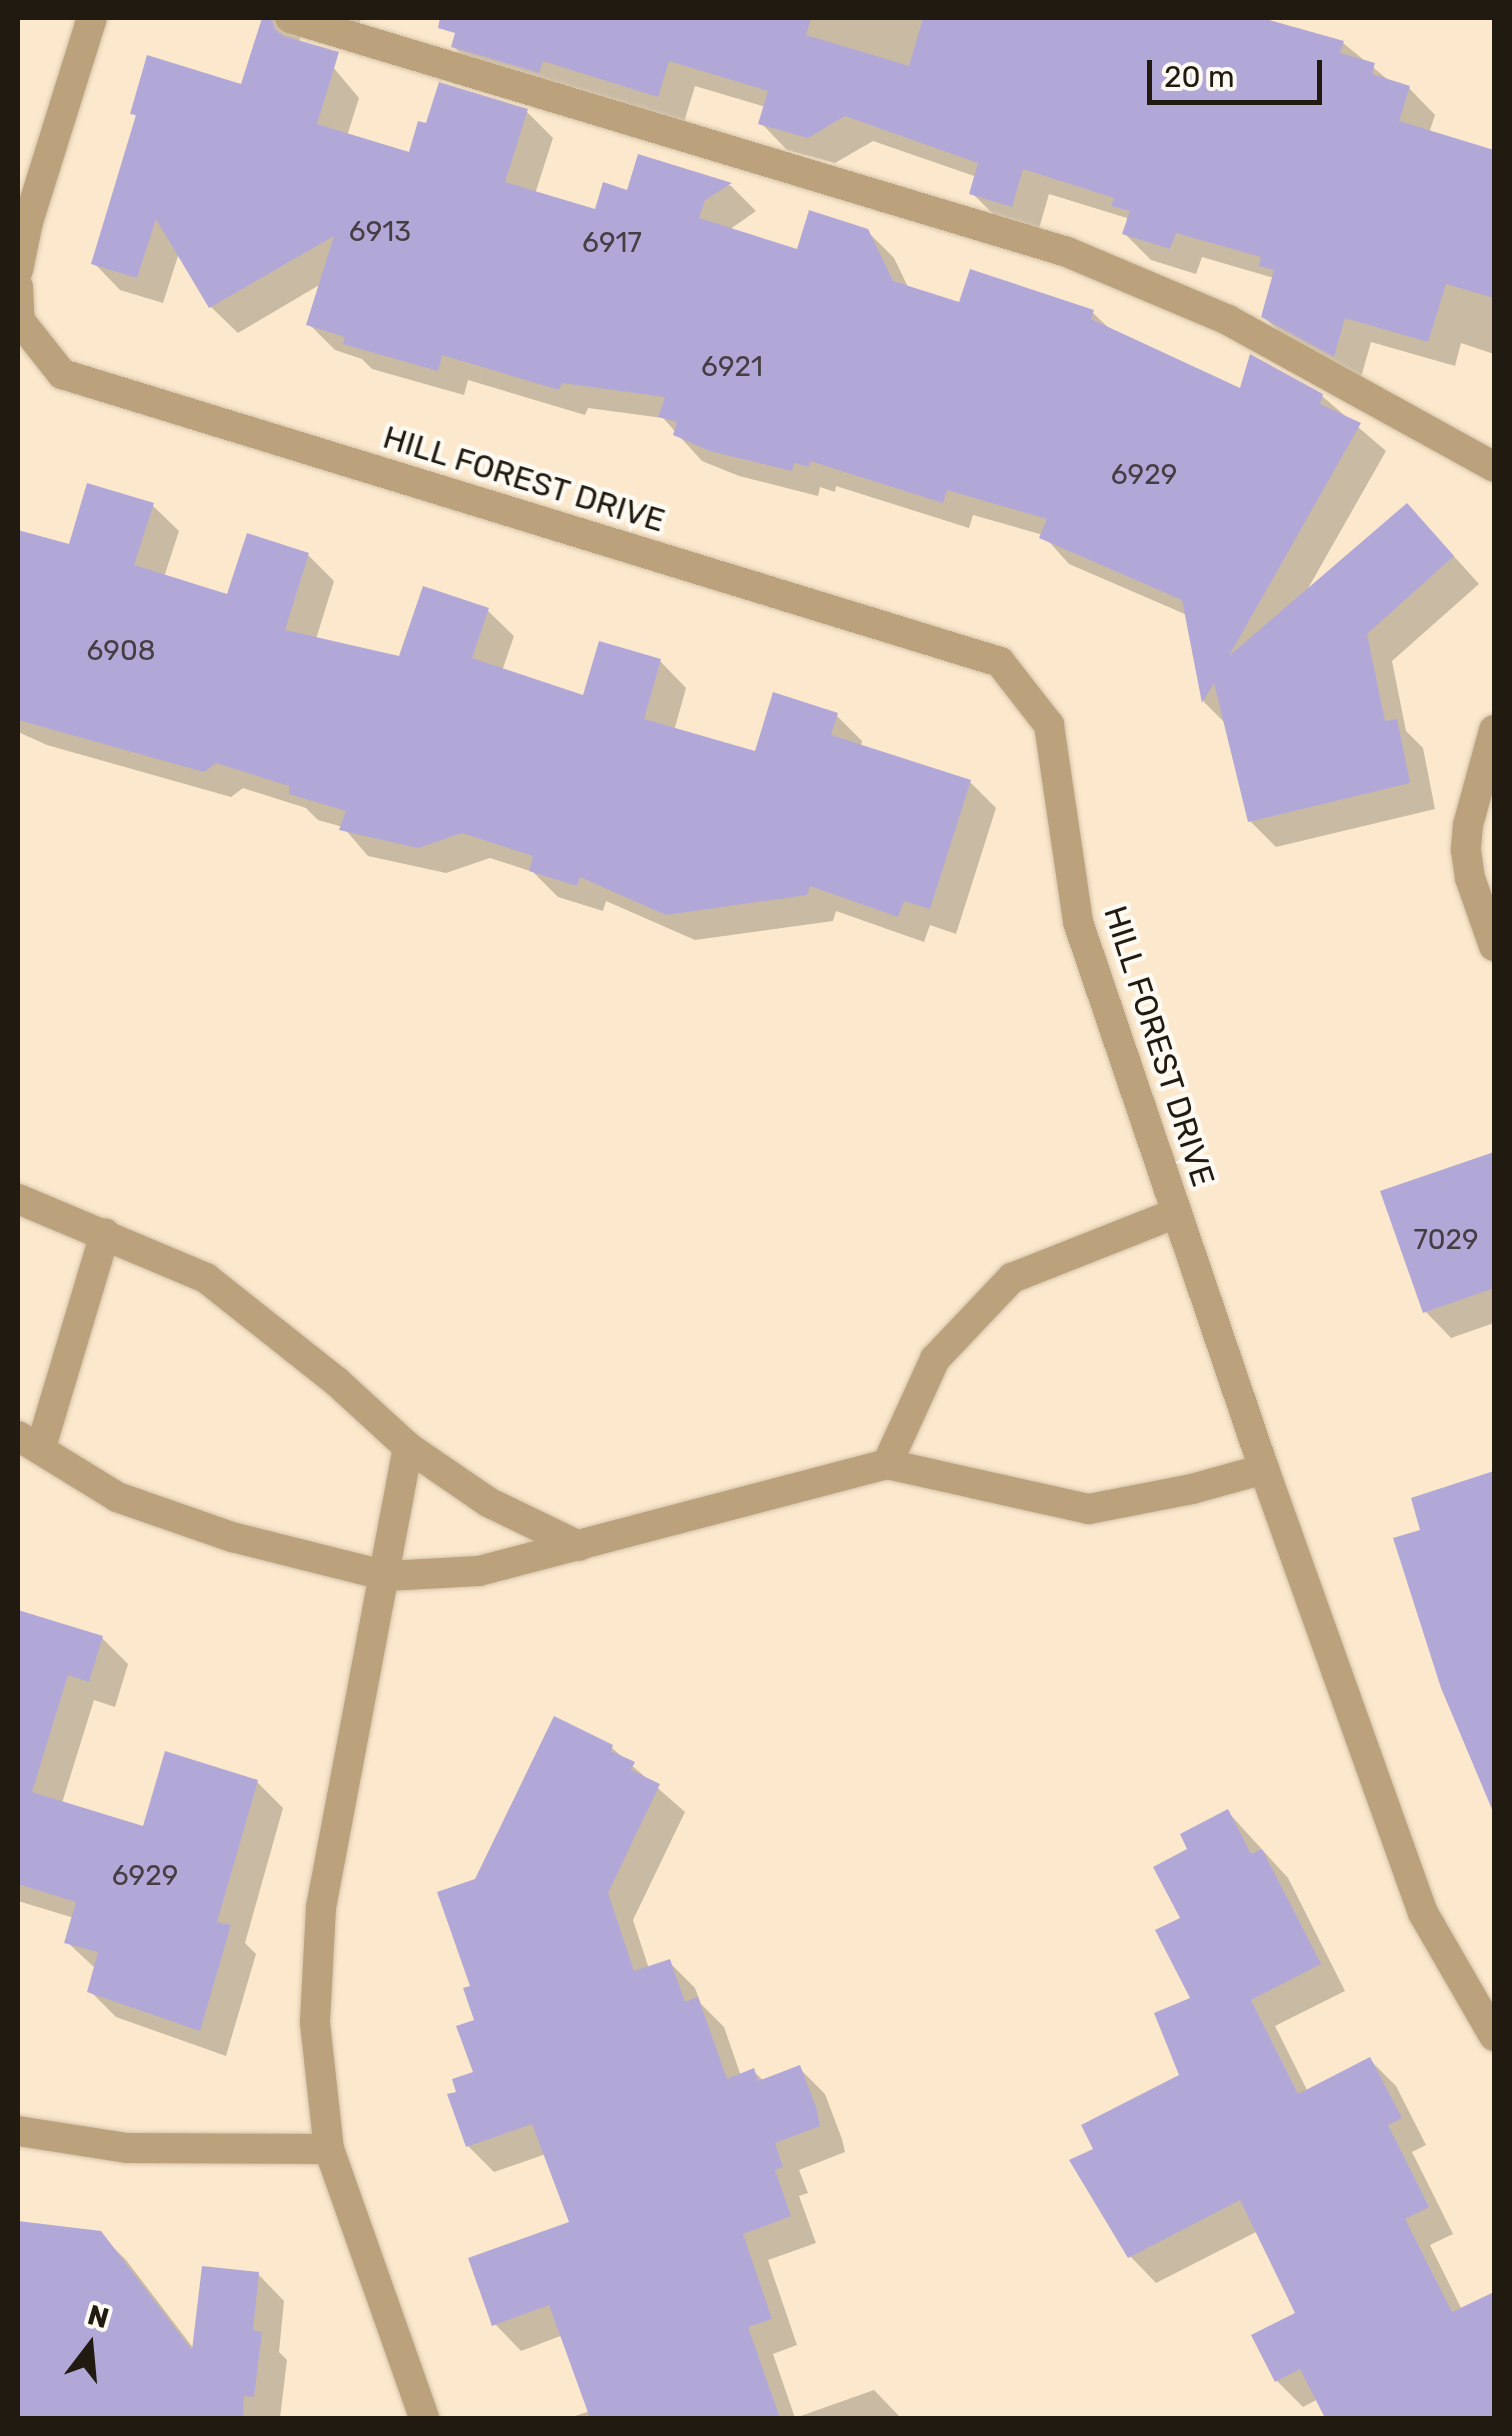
<!DOCTYPE html>
<html>
<head>
<meta charset="utf-8">
<style>
	body { margin:0 }
	#map { position:relative; width:1512px; height:2436px; overflow:hidden; background:#fce9cd; font-family:Rubik,sans-serif }
	div>[style] { position:absolute }
	[style*='--x'] { left:calc(var(--x)*1px); top:calc(var(--y)*1px); width:calc(var(--w)*1px); rotate:calc(var(--a)*1deg) }
	.shadow>* { inset:0; background:#0003 }
	.building>* { inset:0; background:#b2a8d8 }
	.roads { filter:drop-shadow(0 0 2px #d5c4ab) drop-shadow(0 0 2px #d5c4ab) }
	.minor>* { height:30px; margin:-15px; padding:0 15px; transform-origin:15px; border-radius:15px; background:#bba27d }
	span { translate:-50% -50%; white-space:nowrap; text-align:center; line-height:1.15; -webkit-text-stroke:9px #fdf9f3; paint-order:stroke }
	.number-label { font-size:28px; color:#453e42 }
	.number-label span { -webkit-text-stroke-width:0 }
	.street-label { font-size:32px; color:#211a10 }
	.frame { position:absolute; inset:0; border:20px solid #211a10; pointer-events:none }
	.north { position:absolute; left:40px; top:2296px; width:100px; height:100px; -webkit-text-stroke:8px #fdf9f3; paint-order:stroke; rotate:16deg; font-size:28px; font-weight:700; line-height:40px; text-align:center; color:#211a10 }
	.north::after { content:''; display:block; margin:auto; width:35px; height:45px; background:#211a10; clip-path:polygon(50% 0,100% 100%,50% 72%,0 100%) }
	.scale { position:absolute; left:1147px; top:60px; width:175px; height:45px; box-sizing:border-box; border:5px solid #211a10; border-top:0; padding-left:12px; font-size:30px; line-height:35px; white-space:nowrap; color:#211a10; -webkit-text-stroke:8px #fdf9f3; paint-order:stroke }
</style>
</head>
<body>
<div id="map">
	<div class="shadow">
		<i style="clip-path:polygon(264px 18px,361px 18px,356px 35px,302px 31px,299px 42px,317px 48px,359px 98px,347px 136px,410px 155px,526px 111px,553px 138px,535px 194px,597px 213px,629px 193px,640px 157px,731px 186px,756px 211px,729px 230px,798px 252px,867px 231px,894px 258px,908px 287px,960px 305px,1092px 312px,1112px 331px,1242px 391px,1322px 396px,1386px 451px,1306px 592px,1433px 533px,1479px 584px,1392px 661px,1406px 731px,1423px 748px,1435px 809px,1276px 847px,1250px 821px,1226px 724px,1204px 702px,1187px 615px,1069px 564px,1043px 535px,973px 515px,969px 528px,836px 486px,835px 492px,820px 487px,818px 496px,739px 476px,702px 461px,663px 418px,588px 408px,585px 415px,468px 380px,464px 395px,372px 369px,362px 359px,335px 350px,309px 324px,321px 284px,238px 333px,211px 307px,179px 253px,163px 303px,120px 290px,94px 263px,138px 118px,133px 113px,243px 87px)"></i>
		<i style="clip-path:polygon(442px 18px,1258px 18px,1343px 43px,1392px 83px,1409px 88px,1435px 115px,1429px 133px,1494px 153px,1494px 354px,1461px 343px,1455px 366px,1371px 342px,1360px 381px,1290px 342px,1263px 316px,1274px 278px,1202px 257px,1196px 274px,1151px 260px,1125px 234px,1127px 218px,1049px 194px,1038px 232px,998px 219px,972px 193px,977px 177px,873px 141px,835px 163px,787px 150px,761px 123px,766px 107px,695px 86px,684px 122px,569px 86px,565px 98px,480px 72px,453px 46px,458px 33px)"></i>
		<i style="clip-path:polygon(152px 505px,179px 531px,164px 577px,229px 597px,308px 555px,334px 581px,316px 639px,401px 659px,487px 610px,514px 636px,502px 671px,585px 698px,660px 661px,686px 688px,674px 731px,756px 754px,836px 715px,862px 741px,861px 747px,970px 782px,996px 808px,956px 934px,930px 925px,924px 942px,836px 911px,833px 921px,695px 940px,606px 901px,603px 911px,558px 897px,533px 872px,490px 858px,446px 873px,368px 856px,343px 827px,318px 820px,306px 808px,243px 788px,231px 797px,47px 745px,18px 732px,18px 532px,71px 548px)"></i>
		<i style="clip-path:polygon(1494px 1155px,1494px 1323px,1451px 1338px,1425px 1311px,1384px 1192px)"></i>
		<i style="clip-path:polygon(1494px 1473px,1494px 1808px,1443px 1687px,1424px 1531px,1414px 1500px)"></i>
		<i style="clip-path:polygon(18px 1613px,102px 1638px,128px 1664px,115px 1707px,94px 1700px,62px 1803px,145px 1829px,257px 1782px,283px 1808px,245px 1943px,256px 1954px,226px 2056px,116px 2017px,90px 1991px,96px 1969px,67px 1942px,74px 1918px,18px 1901px)"></i>
		<i style="clip-path:polygon(612px 1748px,685px 1812px,633px 1920px,649px 1969px,669px 1962px,695px 1988px,701px 2004px,724px 2027px,741px 2076px,753px 2071px,764px 2081px,799px 2068px,825px 2094px,842px 2139px,845px 2152px,799px 2170px,808px 2193px,799px 2196px,816px 2243px,768px 2260px,797px 2345px,773px 2354px,795px 2418px,569px 2418px,590px 2411px,563px 2335px,521px 2351px,495px 2324px,572px 2223px,546px 2154px,494px 2172px,468px 2146px,476px 2074px,477px 1881px)"></i>
		<i style="clip-path:polygon(1228px 1812px,1288px 1878px,1345px 1991px,1275px 2026px,1308px 2092px,1370px 2060px,1396px 2086px,1426px 2145px,1412px 2152px,1453px 2234px,1430px 2245px,1462px 2310px,1494px 2295px,1494px 2418px,1328px 2418px,1318px 2399px,1303px 2407px,1277px 2381px,1299px 2314px,1258px 2231px,1156px 2283px,1130px 2256px,1096px 2150px,1182px 2076px,1193px 1999px,1183px 1919px,1191px 1850px)"></i>
		<i style="clip-path:polygon(19px 2224px,99px 2233px,126px 2260px,194px 2349px,258px 2274px,284px 2301px,279px 2352px,287px 2360px,280px 2418px,18px 2418px)"></i>
		<i style="clip-path:polygon(874px 2390px,901px 2418px,795px 2418px)"></i>
	</div>
	<div class="building">
		<i style="clip-path:polygon(262px 18px,272px 18px,276px 30px,284px 36px,339px 52px,317px 124px,409px 152px,418px 121px,426px 123px,439px 82px,528px 109px,505px 182px,595px 209px,603px 182px,627px 190px,638px 154px,732px 183px,705px 200px,699px 218px,797px 249px,809px 210px,868px 229px,893px 281px,959px 302px,970px 269px,1094px 310px,1091px 319px,1240px 388px,1250px 354px,1323px 394px,1320px 404px,1361px 423px,1229px 656px,1407px 503px,1454px 556px,1367px 634px,1385px 721px,1397px 719px,1410px 783px,1248px 822px,1214px 683px,1202px 703px,1182px 600px,1039px 538px,1047px 519px,947px 490px,943px 503px,810px 461px,809px 467px,794px 463px,792px 471px,710px 451px,673px 435px,677px 422px,658px 417px,665px 397px,562px 383px,559px 390px,442px 355px,438px 371px,343px 344px,345px 337px,306px 325px,334px 236px,209px 308px,156px 219px,137px 278px,91px 264px,136px 115px,130px 114px,147px 55px,241px 84px)"></i>
		<i style="clip-path:polygon(440px 18px,811px 18px,806px 35px,909px 66px,923px 18px,1262px 18px,1344px 41px,1340px 53px,1375px 63px,1372px 74px,1410px 86px,1399px 121px,1494px 150px,1494px 298px,1446px 284px,1428px 342px,1345px 318px,1334px 357px,1261px 317px,1274px 270px,1259px 266px,1261px 257px,1176px 233px,1170px 249px,1122px 234px,1130px 211px,1111px 206px,1114px 198px,1023px 169px,1012px 207px,969px 194px,978px 163px,845px 116px,808px 138px,758px 124px,768px 91px,669px 61px,658px 97px,543px 61px,539px 73px,451px 47px,455px 33px,438px 28px)"></i>
		<i style="clip-path:polygon(87px 483px,154px 503px,134px 565px,227px 594px,247px 533px,309px 553px,285px 630px,399px 656px,423px 586px,489px 608px,472px 658px,583px 695px,599px 641px,661px 659px,644px 719px,755px 751px,773px 692px,838px 713px,831px 735px,971px 780px,930px 909px,904px 901px,898px 917px,810px 886px,807px 895px,666px 915px,580px 877px,577px 886px,529px 871px,533px 856px,462px 833px,418px 848px,339px 830px,346px 811px,289px 794px,289px 786px,216px 763px,204px 772px,18px 720px,18px 530px,69px 544px)"></i>
		<i style="clip-path:polygon(1494px 1152px,1494px 1288px,1423px 1313px,1380px 1191px)"></i>
		<i style="clip-path:polygon(1494px 1471px,1494px 1814px,1441px 1688px,1393px 1538px,1420px 1530px,1411px 1498px)"></i>
		<i style="clip-path:polygon(18px 1610px,103px 1636px,89px 1682px,68px 1675px,32px 1792px,143px 1826px,165px 1751px,258px 1780px,217px 1922px,231px 1925px,200px 2031px,87px 1992px,98px 1952px,64px 1943px,76px 1902px,18px 1884px)"></i>
		<i style="clip-path:polygon(554px 1716px,613px 1745px,611px 1751px,635px 1762px,631px 1770px,660px 1784px,608px 1893px,634px 1971px,670px 1959px,685px 2002px,698px 1997px,727px 2079px,754px 2068px,758px 2081px,800px 2065px,817px 2110px,820px 2126px,775px 2143px,783px 2167px,775px 2170px,791px 2216px,743px 2234px,772px 2319px,748px 2327px,780px 2418px,590px 2418px,549px 2305px,492px 2326px,468px 2258px,569px 2222px,532px 2124px,466px 2147px,447px 2094px,456px 2092px,452px 2079px,473px 2072px,456px 2026px,474px 2020px,463px 1988px,470px 1986px,437px 1892px,475px 1879px)"></i>
		<i style="clip-path:polygon(1228px 1809px,1251px 1854px,1262px 1849px,1321px 1964px,1251px 2000px,1298px 2094px,1370px 2057px,1402px 2118px,1388px 2125px,1429px 2207px,1405px 2219px,1452px 2312px,1494px 2292px,1494px 2418px,1325px 2418px,1300px 2369px,1275px 2382px,1251px 2335px,1295px 2313px,1240px 2200px,1128px 2258px,1069px 2160px,1093px 2149px,1081px 2125px,1179px 2075px,1154px 2013px,1190px 1998px,1155px 1930px,1180px 1918px,1153px 1867px,1187px 1849px,1180px 1834px)"></i>
		<i style="clip-path:polygon(18px 2221px,101px 2231px,192px 2350px,202px 2266px,259px 2272px,253px 2330px,262px 2332px,254px 2397px,244px 2396px,243px 2418px,18px 2418px)"></i>
	</div>
	<div class="roads">
		<div class="minor">
			<i style="--x:290;--y:18;--w:811;--a:16.76"></i>
			<i style="--x:1067;--y:252;--w:175;--a:22.9"></i>
			<i style="--x:1228;--y:320;--w:304;--a:28.9"></i>
			<i style="--x:18;--y:270;--w:49;--a:-78.2"></i>
			<i style="--x:28;--y:222;--w:214;--a:-72.6"></i>
			<i style="--x:18;--y:287;--w:34;--a:87"></i>
			<i style="--x:20;--y:321;--w:68;--a:51.6"></i>
			<i style="--x:62;--y:374;--w:981;--a:17.07"></i>
			<i style="--x:1000;--y:662;--w:80;--a:52.1"></i>
			<i style="--x:1049;--y:725;--w:199;--a:81.6"></i>
			<i style="--x:1078;--y:922;--w:578;--a:71.22"></i>
			<i style="--x:1264;--y:1469;--w:472;--a:70.3"></i>
			<i style="--x:1423;--y:1913;--w:142;--a:60"></i>
			<i style="--x:1494;--y:730;--w:98;--a:105.3"></i>
			<i style="--x:1468;--y:825;--w:25;--a:95"></i>
			<i style="--x:1466;--y:850;--w:28;--a:82"></i>
			<i style="--x:1470;--y:878;--w:72;--a:70.6"></i>
			<i style="--x:18;--y:1199;--w:204;--a:22.8"></i>
			<i style="--x:206;--y:1278;--w:166;--a:38.4"></i>
			<i style="--x:336;--y:1381;--w:98;--a:42.5"></i>
			<i style="--x:408;--y:1447;--w:97;--a:34.5"></i>
			<i style="--x:488;--y:1502;--w:101;--a:25.8"></i>
			<i style="--x:18;--y:1436;--w:116;--a:31.6"></i>
			<i style="--x:117;--y:1497;--w:122;--a:19.2"></i>
			<i style="--x:232;--y:1537;--w:160;--a:14.1"></i>
			<i style="--x:387;--y:1576;--w:92;--a:-3.1"></i>
			<i style="--x:479;--y:1571;--w:422;--a:-14.7"></i>
			<i style="--x:887;--y:1464;--w:207;--a:12.6"></i>
			<i style="--x:1089;--y:1509;--w:105;--a:-11"></i>
			<i style="--x:1192;--y:1489;--w:75;--a:-15.5"></i>
			<i style="--x:41;--y:1447;--w:223;--a:-73.3"></i>
			<i style="--x:408;--y:1447;--w:468;--a:100.7"></i>
			<i style="--x:321;--y:1907;--w:116;--a:93"></i>
			<i style="--x:315;--y:2023;--w:127;--a:83.7"></i>
			<i style="--x:329;--y:2149;--w:285;--a:70.5"></i>
			<i style="--x:887;--y:1464;--w:115;--a:-65.4"></i>
			<i style="--x:935;--y:1359;--w:112;--a:-46.5"></i>
			<i style="--x:1012;--y:1278;--w:176;--a:-21.6"></i>
			<i style="--x:18;--y:2131;--w:110;--a:8.9"></i>
			<i style="--x:127;--y:2148;--w:202;--a:0.3"></i>
		</div>
	</div>
	<div class="number-label">
		<span style="left:380px;top:232px">6913</span>
		<span style="left:612px;top:243px">6917</span>
		<span style="left:732px;top:367px">6921</span>
		<span style="left:1144px;top:475px">6929</span>
		<span style="left:121px;top:651px">6908</span>
		<span style="left:1446px;top:1240px">7029</span>
		<span style="left:145px;top:1876px">6929</span>
	</div>
	<div class="street-label">
		<span style="left:524px;top:479px;rotate:17deg">HILL FOREST DRIVE</span>
		<span style="left:1159px;top:1046px;rotate:72deg">HILL FOREST DRIVE</span>
	</div>
	<div class="frame"></div>
	<div class="north">N</div>
	<div class="scale">20 m</div>
</div>
</body>
</html>
